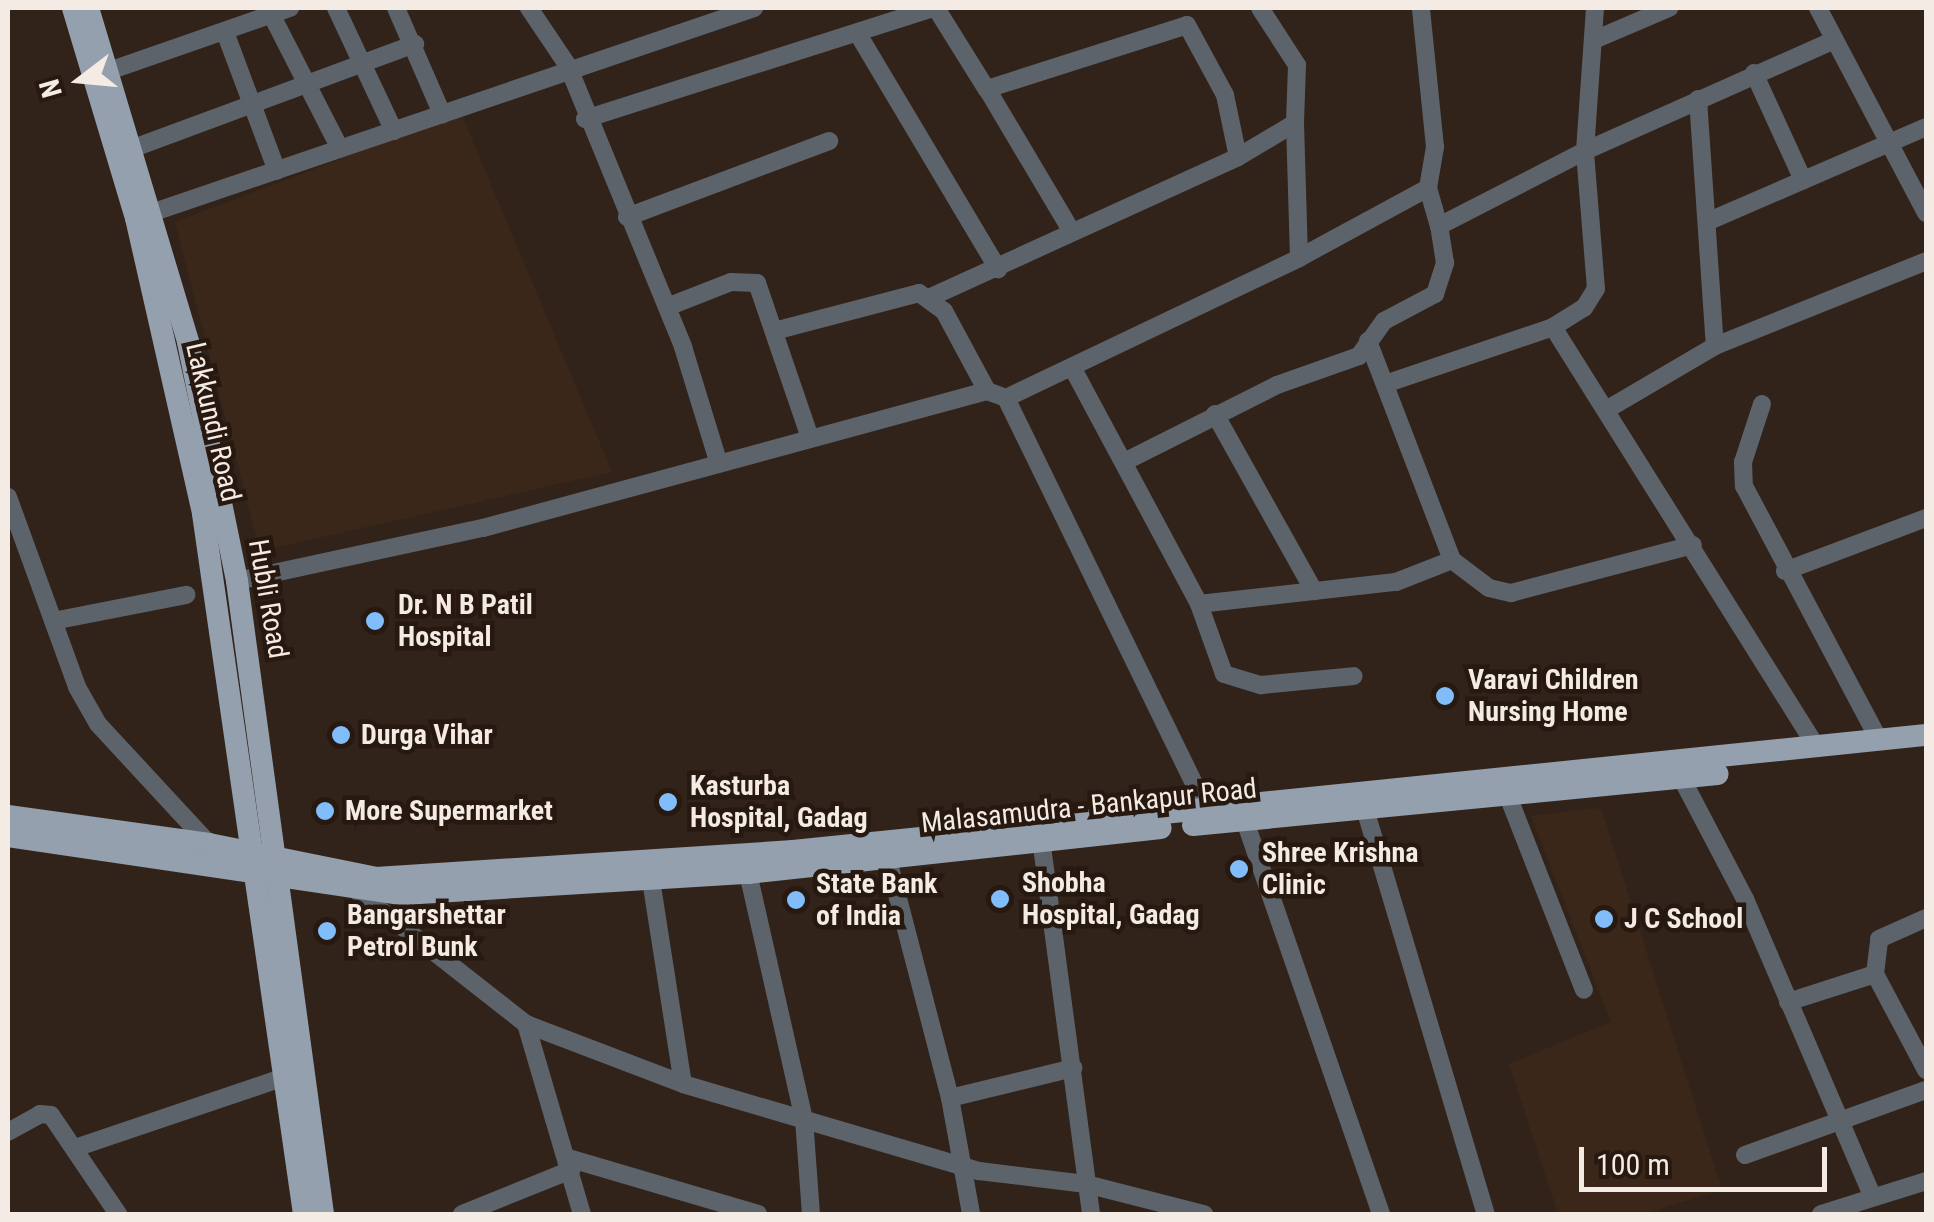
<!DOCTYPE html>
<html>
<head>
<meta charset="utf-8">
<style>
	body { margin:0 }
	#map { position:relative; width:1934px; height:1222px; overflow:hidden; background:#312319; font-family:"Roboto Condensed",sans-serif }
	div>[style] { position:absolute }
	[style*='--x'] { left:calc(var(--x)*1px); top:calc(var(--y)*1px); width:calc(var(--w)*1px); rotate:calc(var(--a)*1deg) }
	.built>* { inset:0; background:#3b2719 }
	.minor>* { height:18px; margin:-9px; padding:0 9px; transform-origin:9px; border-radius:9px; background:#5d636a }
	.major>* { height:22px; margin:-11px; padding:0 11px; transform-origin:11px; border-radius:11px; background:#94a0ad }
	.dots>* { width:28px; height:28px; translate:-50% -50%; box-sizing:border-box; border:5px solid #271910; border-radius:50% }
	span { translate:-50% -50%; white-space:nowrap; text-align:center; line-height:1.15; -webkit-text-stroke:9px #271910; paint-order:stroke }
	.street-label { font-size:28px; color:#f5ebe5 }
	.poi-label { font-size:28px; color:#f5ebe5; font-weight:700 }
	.left { translate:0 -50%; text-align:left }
	.frame { position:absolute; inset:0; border:10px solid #f5ebe5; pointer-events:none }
	.north { position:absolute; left:30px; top:30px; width:100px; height:100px; -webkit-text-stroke:8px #271910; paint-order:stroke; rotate:254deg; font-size:28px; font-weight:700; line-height:40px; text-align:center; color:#f5ebe5 }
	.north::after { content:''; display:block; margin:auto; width:35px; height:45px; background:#f5ebe5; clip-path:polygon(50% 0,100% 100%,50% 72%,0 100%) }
	.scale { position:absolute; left:1579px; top:1147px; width:248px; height:45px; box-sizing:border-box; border:5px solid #f5ebe5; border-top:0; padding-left:12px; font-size:30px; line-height:35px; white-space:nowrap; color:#f5ebe5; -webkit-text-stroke:8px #271910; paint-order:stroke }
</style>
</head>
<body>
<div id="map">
	<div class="built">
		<i style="clip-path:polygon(461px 113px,612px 472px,260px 551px,175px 222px)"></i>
		<i style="clip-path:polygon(1601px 808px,1722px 1190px,1643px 1214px,1558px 1214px,1509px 1064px,1611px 1022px,1531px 816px)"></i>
	</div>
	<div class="minor">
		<i style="--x:268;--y:8;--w:158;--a:62.9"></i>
		<i style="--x:336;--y:8;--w:136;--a:64.8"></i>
		<i style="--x:396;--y:8;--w:116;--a:66.5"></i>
		<i style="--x:529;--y:8;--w:70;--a:56.1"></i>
		<i style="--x:568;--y:66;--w:304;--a:67.7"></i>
		<i style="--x:683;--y:347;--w:122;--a:72.9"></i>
		<i style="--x:936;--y:8;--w:97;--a:58.1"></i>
		<i style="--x:1260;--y:8;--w:68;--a:57"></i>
		<i style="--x:1297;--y:65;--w:58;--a:92"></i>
		<i style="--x:1818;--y:8;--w:232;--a:62.2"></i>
		<i style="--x:225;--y:32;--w:148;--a:69.5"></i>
		<i style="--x:858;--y:34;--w:274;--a:59.2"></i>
		<i style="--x:1594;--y:40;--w:82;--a:-23.1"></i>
		<i style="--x:106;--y:72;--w:195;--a:-19.2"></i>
		<i style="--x:1754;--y:73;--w:118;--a:65.4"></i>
		<i style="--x:1698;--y:99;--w:248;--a:86.1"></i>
		<i style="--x:585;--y:119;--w:364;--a:-17.7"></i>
		<i style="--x:131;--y:149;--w:303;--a:-20.3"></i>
		<i style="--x:1428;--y:188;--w:40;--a:74"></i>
		<i style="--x:1439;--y:226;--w:164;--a:-27.2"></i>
		<i style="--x:1585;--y:151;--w:143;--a:-86"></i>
		<i style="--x:154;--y:212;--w:634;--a:-18.78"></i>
		<i style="--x:627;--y:217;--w:216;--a:-20.6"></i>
		<i style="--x:1709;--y:221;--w:236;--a:-23.4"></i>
		<i style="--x:1072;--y:232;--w:166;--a:-120.7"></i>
		<i style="--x:987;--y:89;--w:210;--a:-17.7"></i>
		<i style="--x:1187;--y:25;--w:80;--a:61.5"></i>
		<i style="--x:1225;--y:95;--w:63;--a:78.2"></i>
		<i style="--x:931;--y:297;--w:337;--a:-24.5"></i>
		<i style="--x:1238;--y:157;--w:66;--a:-30.8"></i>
		<i style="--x:1295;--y:123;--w:135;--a:88.3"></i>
		<i style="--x:667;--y:307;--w:69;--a:-21.3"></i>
		<i style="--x:731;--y:282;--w:26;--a:2"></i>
		<i style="--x:757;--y:283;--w:164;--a:71.1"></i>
		<i style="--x:1553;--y:327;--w:497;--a:57.9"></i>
		<i style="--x:778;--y:330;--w:146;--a:-14.7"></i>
		<i style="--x:919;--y:293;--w:31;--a:36"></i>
		<i style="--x:944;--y:311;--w:91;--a:61.7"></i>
		<i style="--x:1368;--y:341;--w:235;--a:69"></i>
		<i style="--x:1452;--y:560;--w:46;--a:37.1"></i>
		<i style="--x:1489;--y:588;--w:23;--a:13"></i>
		<i style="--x:1511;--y:593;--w:188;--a:-14.8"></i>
		<i style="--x:1072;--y:367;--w:269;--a:61.8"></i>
		<i style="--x:1199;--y:604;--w:74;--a:70.3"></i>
		<i style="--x:1224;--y:674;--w:39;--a:17"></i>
		<i style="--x:1261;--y:685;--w:93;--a:-5.5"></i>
		<i style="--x:1385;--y:384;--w:177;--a:-18.7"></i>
		<i style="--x:1553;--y:327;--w:36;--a:-32"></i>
		<i style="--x:1584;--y:308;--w:22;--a:-58"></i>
		<i style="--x:1596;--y:289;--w:138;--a:-94.6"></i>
		<i style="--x:1585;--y:151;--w:273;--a:-24"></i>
		<i style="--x:1006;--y:398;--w:325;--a:-25.5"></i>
		<i style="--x:1299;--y:258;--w:147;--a:-28.5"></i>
		<i style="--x:1428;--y:188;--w:42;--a:-80.3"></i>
		<i style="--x:1435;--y:147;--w:140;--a:-95.8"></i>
		<i style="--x:1762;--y:404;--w:61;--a:108.1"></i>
		<i style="--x:1743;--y:462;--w:24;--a:88"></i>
		<i style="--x:1744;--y:486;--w:288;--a:62"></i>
		<i style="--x:1606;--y:410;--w:126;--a:-30.4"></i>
		<i style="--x:1715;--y:346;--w:227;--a:-21.9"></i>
		<i style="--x:1215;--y:414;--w:203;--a:60.8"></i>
		<i style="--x:1126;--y:461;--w:169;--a:-26.7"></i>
		<i style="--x:1277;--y:385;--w:87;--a:-19.5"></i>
		<i style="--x:1359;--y:356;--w:43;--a:-54.5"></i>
		<i style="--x:1384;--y:321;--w:58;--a:-27.9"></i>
		<i style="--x:1435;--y:294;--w:33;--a:-72"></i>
		<i style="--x:1445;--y:263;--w:37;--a:-99"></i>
		<i style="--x:8;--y:497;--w:202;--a:70"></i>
		<i style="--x:77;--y:687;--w:43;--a:60.4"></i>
		<i style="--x:98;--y:724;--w:163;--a:47.2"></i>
		<i style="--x:1785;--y:571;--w:151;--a:-20.6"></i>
		<i style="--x:237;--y:581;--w:252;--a:-12.2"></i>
		<i style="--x:483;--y:528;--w:522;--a:-15.21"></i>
		<i style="--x:987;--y:391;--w:20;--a:20"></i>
		<i style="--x:1006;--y:398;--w:456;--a:64"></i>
		<i style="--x:1199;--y:604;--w:198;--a:-6.4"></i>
		<i style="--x:1396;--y:582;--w:60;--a:-21.4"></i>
		<i style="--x:53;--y:621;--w:136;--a:-11.1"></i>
		<i style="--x:1682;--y:779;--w:136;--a:62.3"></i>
		<i style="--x:1745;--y:899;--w:322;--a:66.8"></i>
		<i style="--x:1508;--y:796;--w:208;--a:68.6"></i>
		<i style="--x:1365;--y:809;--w:423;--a:73.4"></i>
		<i style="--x:1245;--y:821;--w:416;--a:70.9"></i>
		<i style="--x:1041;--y:839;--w:378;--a:82.4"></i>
		<i style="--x:887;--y:856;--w:250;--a:75.4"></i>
		<i style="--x:950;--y:1098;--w:118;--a:79.7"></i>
		<i style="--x:748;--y:873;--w:252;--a:77.2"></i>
		<i style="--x:804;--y:1119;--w:95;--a:85.8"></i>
		<i style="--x:651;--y:880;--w:206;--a:81.1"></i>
		<i style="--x:359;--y:893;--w:212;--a:38.1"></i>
		<i style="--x:526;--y:1024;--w:168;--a:20.9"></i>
		<i style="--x:683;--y:1084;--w:309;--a:16.4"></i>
		<i style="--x:979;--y:1171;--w:108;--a:6.9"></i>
		<i style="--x:1086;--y:1184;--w:122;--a:14.3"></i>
		<i style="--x:1875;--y:974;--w:35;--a:-83"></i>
		<i style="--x:1879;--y:939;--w:51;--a:-24.1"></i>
		<i style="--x:1788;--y:1002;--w:91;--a:-17.8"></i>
		<i style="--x:1875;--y:974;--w:109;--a:62"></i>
		<i style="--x:526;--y:1024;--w:198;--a:73.6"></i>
		<i style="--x:950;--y:1098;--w:127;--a:-13.7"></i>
		<i style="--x:8;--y:1132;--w:37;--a:-29"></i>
		<i style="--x:40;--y:1114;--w:11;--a:5"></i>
		<i style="--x:51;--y:1115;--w:120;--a:55.9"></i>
		<i style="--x:75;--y:1148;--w:222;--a:-18.7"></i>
		<i style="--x:1745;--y:1155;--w:192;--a:-19.8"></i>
		<i style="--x:568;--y:1158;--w:198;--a:16.4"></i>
		<i style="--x:462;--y:1214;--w:118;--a:-22"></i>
		<i style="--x:1821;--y:1214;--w:110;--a:-17.4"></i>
	</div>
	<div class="major">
		<i style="--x:73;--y:8;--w:219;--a:73.3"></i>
		<i style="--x:136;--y:218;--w:303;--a:77.2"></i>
		<i style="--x:203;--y:514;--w:707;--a:81.79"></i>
		<i style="--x:88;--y:8;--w:349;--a:73.3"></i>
		<i style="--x:188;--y:342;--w:244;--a:78.4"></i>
		<i style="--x:237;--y:581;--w:639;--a:82.26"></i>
		<i style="--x:8;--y:816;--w:203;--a:7.9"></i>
		<i style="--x:209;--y:844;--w:170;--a:11.5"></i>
		<i style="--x:376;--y:878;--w:418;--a:-3.7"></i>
		<i style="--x:793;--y:851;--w:1139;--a:-5.85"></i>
		<i style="--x:1193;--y:825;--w:527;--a:-5.55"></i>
		<i style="--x:8;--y:836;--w:399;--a:8.4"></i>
		<i style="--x:403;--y:894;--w:346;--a:-3.5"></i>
		<i style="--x:748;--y:873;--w:415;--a:-6.2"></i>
	</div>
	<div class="dots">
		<i style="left:375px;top:621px;background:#81bdfa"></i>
		<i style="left:1445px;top:696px;background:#81bdfa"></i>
		<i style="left:341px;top:735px;background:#81bdfa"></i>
		<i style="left:668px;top:802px;background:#81bdfa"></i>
		<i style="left:325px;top:811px;background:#81bdfa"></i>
		<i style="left:1239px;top:869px;background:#81bdfa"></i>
		<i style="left:1000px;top:899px;background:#81bdfa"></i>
		<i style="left:796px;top:900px;background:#81bdfa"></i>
		<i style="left:1604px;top:919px;background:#81bdfa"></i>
		<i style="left:327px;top:931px;background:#81bdfa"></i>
	</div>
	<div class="street-label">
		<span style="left:213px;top:422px;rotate:77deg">Lakkundi Road</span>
		<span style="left:268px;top:599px;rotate:80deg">Hubli Road</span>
		<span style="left:1089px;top:806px;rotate:-6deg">Malasamudra - Bankapur Road</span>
	</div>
	<div class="poi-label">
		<span class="left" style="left:398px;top:621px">Dr. N B Patil<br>Hospital</span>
		<span class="left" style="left:1468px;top:696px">Varavi Children<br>Nursing Home</span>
		<span class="left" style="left:361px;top:735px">Durga Vihar</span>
		<span class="left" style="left:690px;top:802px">Kasturba<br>Hospital, Gadag</span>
		<span class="left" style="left:345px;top:811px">More Supermarket</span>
		<span class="left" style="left:1262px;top:869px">Shree Krishna<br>Clinic</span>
		<span class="left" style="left:1022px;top:899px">Shobha<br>Hospital, Gadag</span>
		<span class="left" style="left:816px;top:900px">State Bank<br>of India</span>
		<span class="left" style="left:347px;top:931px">Bangarshettar<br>Petrol Bunk</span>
		<span class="left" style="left:1624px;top:919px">J C School</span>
	</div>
	<div class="frame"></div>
	<div class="north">N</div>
	<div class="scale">100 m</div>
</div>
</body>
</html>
